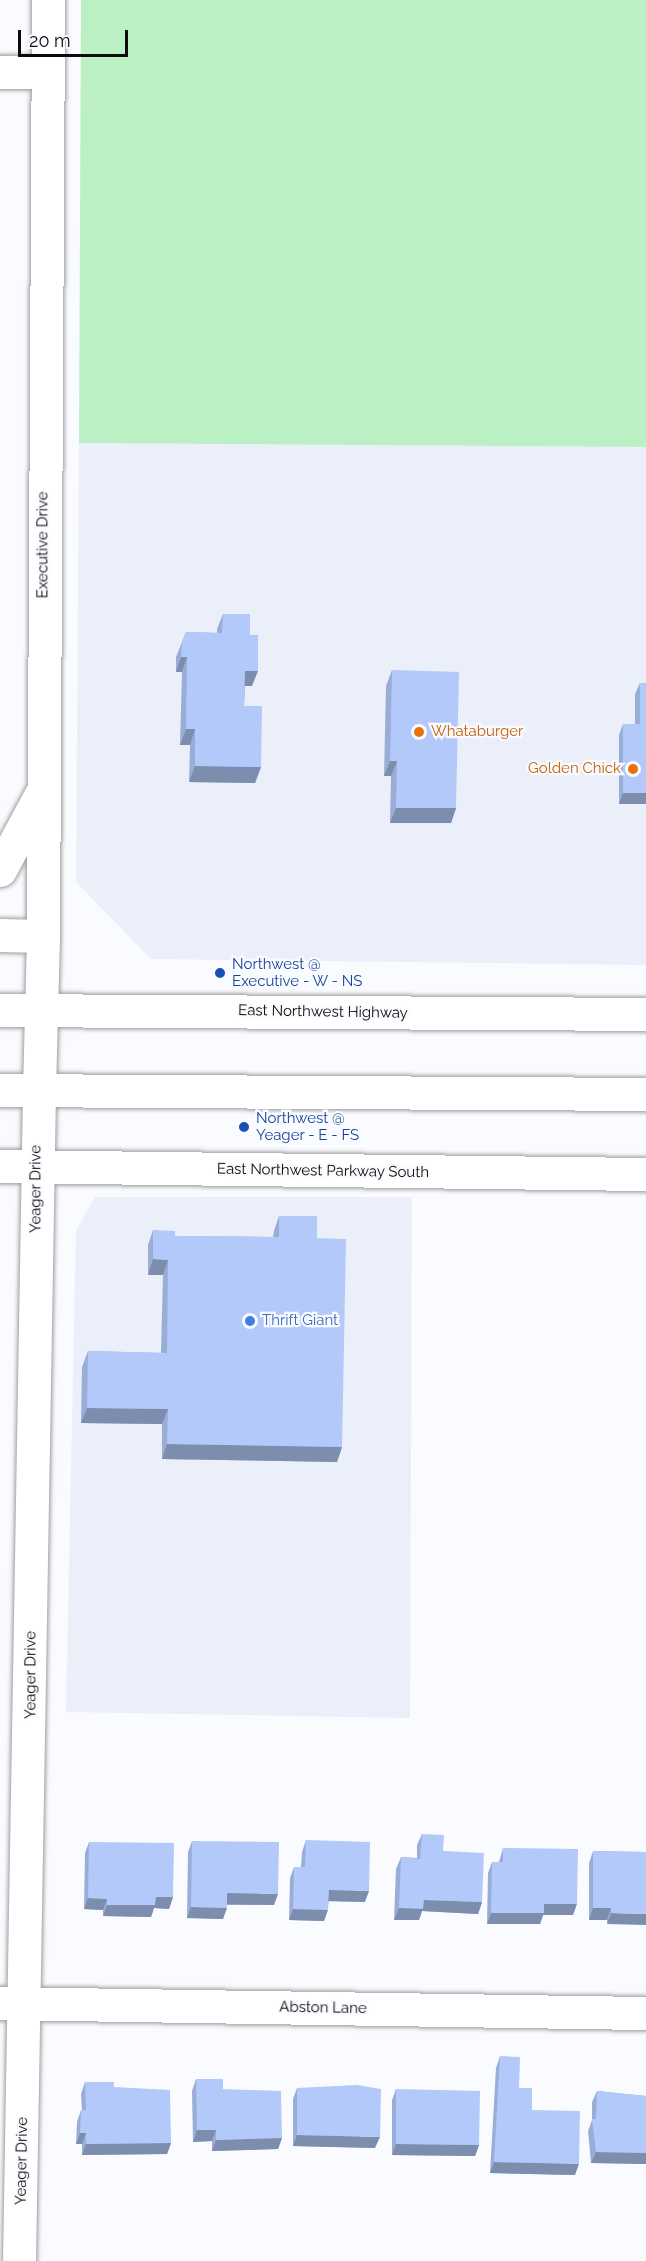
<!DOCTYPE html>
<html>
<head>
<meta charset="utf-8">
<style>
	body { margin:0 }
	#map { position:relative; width:646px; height:2261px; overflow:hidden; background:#fafbff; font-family:Raleway,sans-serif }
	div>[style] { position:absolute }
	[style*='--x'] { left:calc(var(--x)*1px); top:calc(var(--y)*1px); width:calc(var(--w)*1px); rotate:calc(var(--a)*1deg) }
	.built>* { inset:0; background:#eaeff9 }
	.green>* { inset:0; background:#bbefc4 }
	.roads { filter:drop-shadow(0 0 2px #9e9fa2) drop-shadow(0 0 2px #9e9fa2) }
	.minor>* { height:33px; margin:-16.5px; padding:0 16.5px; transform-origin:16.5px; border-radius:16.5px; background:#fff }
	.tertiary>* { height:33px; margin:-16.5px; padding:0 16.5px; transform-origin:16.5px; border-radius:16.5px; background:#fff }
	.primary>* { height:33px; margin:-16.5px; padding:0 16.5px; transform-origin:16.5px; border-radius:16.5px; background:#fff }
	.wall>* { inset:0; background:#99add6 }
	.shaded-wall>* { inset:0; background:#7d8dae }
	.building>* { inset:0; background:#b2c9f9 }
	.dots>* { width:16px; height:16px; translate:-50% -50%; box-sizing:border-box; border:3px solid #fafbff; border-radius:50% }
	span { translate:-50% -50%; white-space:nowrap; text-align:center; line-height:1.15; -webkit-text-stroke:4.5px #fafbff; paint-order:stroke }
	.street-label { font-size:15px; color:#0b0b0c }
	.food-label { font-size:15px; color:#c56008 }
	.left { translate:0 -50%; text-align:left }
	.right { translate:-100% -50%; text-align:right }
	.transit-label { font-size:15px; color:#164399 }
	.shop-label { font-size:15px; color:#366cbe }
	.scale { position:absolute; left:18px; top:30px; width:110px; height:27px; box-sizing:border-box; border:3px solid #0b0b0c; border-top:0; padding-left:8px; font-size:18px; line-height:21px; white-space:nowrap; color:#0b0b0c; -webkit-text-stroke:4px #fafbff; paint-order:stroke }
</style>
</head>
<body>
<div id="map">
	<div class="built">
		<i style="clip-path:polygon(79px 443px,646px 447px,646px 965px,151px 959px,76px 882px)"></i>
		<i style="clip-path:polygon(95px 1197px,412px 1197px,410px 1718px,66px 1712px,76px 1231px)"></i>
	</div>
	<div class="green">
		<i style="clip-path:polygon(81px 0,646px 0,646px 447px,79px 443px)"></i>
	</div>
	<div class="roads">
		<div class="minor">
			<i style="--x:0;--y:935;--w:43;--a:1.3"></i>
			<i style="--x:0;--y:1166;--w:646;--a:0.71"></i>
			<i style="--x:0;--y:2003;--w:646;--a:0.89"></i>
			<i style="--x:19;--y:2261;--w:1171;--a:-89.02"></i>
		</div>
		<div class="tertiary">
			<i style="--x:0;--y:72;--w:47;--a:0"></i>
			<i style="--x:0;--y:870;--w:86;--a:-61.7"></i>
			<i style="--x:39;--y:1090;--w:154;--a:-88.5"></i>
			<i style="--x:43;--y:936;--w:936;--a:-89.69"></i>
		</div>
		<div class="primary">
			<i style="--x:0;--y:1010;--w:646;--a:0.35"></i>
			<i style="--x:0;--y:1090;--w:646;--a:0.35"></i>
		</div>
	</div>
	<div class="wall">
		<i style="clip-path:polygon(223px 614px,250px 635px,252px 686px,245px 686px,244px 706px,261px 767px,255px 783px,189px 782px,190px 745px,180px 745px,182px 672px,176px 672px,176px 657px,186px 632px,217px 633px,217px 629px)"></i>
		<i style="clip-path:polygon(392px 670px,456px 808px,451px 823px,390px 823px,391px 776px,384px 776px,386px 686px)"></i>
		<i style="clip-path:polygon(640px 683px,646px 804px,619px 804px,619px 735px,623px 724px,635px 724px,635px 694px)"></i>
		<i style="clip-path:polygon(279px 1216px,317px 1238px,342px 1447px,337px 1462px,162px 1459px,162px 1424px,81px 1423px,82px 1367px,88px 1351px,161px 1353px,163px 1275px,148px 1275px,148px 1245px,153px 1230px,175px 1236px,273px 1237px,274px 1231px)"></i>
		<i style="clip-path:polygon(422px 1834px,443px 1851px,482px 1902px,478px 1914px,422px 1911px,419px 1920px,394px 1920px,396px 1869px,401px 1857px,417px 1858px,417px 1845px)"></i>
		<i style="clip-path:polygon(306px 1840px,365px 1902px,329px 1901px,324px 1921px,289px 1920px,290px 1878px,294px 1867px,301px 1867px,302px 1852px)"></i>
		<i style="clip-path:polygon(192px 1841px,274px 1905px,227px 1905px,223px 1919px,187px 1918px,188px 1852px)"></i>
		<i style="clip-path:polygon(89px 1842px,173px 1897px,169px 1909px,154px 1908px,151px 1917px,103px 1916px,103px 1910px,84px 1909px,85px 1853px)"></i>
		<i style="clip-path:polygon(503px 1848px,573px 1915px,543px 1915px,540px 1924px,487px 1924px,488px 1873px,492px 1862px,499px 1862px)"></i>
		<i style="clip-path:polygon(593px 1851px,646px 1852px,607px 1924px,607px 1920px,589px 1920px,589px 1863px)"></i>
		<i style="clip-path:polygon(500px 2056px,532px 2110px,575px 2175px,490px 2173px,496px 2068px)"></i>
		<i style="clip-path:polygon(196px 2079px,223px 2089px,282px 2138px,278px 2149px,212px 2151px,212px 2141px,193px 2142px,192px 2091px)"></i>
		<i style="clip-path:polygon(85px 2082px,114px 2087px,171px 2143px,167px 2154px,82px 2155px,82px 2144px,76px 2144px,77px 2122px,81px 2110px,82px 2110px,81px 2094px)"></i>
		<i style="clip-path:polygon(297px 2088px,375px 2148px,293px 2146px,293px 2099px)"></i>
		<i style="clip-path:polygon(396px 2089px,479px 2145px,475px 2156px,392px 2155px,392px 2100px)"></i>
		<i style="clip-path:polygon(597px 2091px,646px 2096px,646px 2164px,591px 2163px,588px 2131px,592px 2120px,592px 2102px)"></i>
	</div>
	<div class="shaded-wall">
		<i style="clip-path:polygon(181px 657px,187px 657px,182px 672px,176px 672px)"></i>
		<i style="clip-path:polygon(245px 671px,258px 671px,252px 686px,239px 686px)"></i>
		<i style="clip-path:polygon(186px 729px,195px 729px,190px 745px,180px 745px)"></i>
		<i style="clip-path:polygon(390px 761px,397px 761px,391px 776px,384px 776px)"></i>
		<i style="clip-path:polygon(195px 766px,261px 767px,255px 783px,189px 782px)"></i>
		<i style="clip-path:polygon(623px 793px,646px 793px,646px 804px,619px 804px)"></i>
		<i style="clip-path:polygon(396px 808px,456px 808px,451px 823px,390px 823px)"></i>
		<i style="clip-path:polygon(153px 1259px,168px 1260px,163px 1275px,148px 1275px)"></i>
		<i style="clip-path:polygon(87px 1408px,168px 1409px,162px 1424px,81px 1423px)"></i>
		<i style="clip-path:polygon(167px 1444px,342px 1447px,337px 1462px,162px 1459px)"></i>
		<i style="clip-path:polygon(329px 1890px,369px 1891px,365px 1902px,325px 1901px)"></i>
		<i style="clip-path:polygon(227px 1893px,278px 1894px,274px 1905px,223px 1904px)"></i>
		<i style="clip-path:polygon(156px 1897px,173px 1897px,169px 1909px,154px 1908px,151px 1917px,103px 1916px,107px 1905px)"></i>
		<i style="clip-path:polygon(88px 1898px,107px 1899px,103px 1910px,84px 1909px)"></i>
		<i style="clip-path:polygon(424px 1900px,482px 1902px,478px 1914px,422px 1911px,419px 1920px,394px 1920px,399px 1908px)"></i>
		<i style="clip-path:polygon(544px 1904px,577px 1904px,573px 1915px,543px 1915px,540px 1924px,487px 1924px,491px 1913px)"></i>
		<i style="clip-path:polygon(191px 1907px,227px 1908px,223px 1919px,187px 1918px)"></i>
		<i style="clip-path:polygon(593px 1908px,611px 1908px,607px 1920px,589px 1920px)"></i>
		<i style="clip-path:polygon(293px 1909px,328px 1910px,324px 1921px,289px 1920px)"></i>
		<i style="clip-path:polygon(611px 1913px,646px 1914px,646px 1925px,607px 1924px)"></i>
		<i style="clip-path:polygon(197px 2130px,216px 2130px,212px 2141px,193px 2142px)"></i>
		<i style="clip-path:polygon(80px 2133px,86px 2133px,82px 2144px,76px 2144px)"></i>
		<i style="clip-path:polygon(297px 2135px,380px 2137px,375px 2148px,293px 2146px)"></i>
		<i style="clip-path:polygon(282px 2138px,278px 2149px,212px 2151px,216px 2140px)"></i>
		<i style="clip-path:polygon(171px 2143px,167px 2154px,82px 2155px,86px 2144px)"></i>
		<i style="clip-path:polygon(396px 2144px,479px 2145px,475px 2156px,392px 2155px)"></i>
		<i style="clip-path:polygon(596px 2152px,646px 2153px,646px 2164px,591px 2163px)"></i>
		<i style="clip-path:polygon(494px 2162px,579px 2164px,575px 2175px,490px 2173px)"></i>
	</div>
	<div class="building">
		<i style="clip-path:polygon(223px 614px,250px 614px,250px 635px,258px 635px,258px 671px,245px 671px,244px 706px,262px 706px,261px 767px,195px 766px,195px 729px,186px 729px,187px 657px,181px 657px,182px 641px,186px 632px,222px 633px)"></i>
		<i style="clip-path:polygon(392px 670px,459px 672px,456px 808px,396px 808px,397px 761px,390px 761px)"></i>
		<i style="clip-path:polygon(640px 683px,646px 683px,646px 793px,623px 793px,623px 724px,640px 724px)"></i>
		<i style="clip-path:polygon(279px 1216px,317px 1216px,317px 1238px,346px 1239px,342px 1447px,167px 1444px,168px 1409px,87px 1408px,88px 1351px,167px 1353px,168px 1260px,153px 1259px,153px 1230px,175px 1231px,175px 1236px,279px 1237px)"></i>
		<i style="clip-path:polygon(422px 1834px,444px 1835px,443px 1851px,484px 1853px,482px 1902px,424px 1900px,423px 1909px,399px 1908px,401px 1857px,420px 1859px)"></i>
		<i style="clip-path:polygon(306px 1840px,370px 1842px,369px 1891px,329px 1890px,328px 1910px,293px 1909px,294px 1867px,305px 1867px)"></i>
		<i style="clip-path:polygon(192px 1841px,279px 1842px,278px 1894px,227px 1893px,227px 1908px,191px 1907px)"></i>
		<i style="clip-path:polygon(89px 1842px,174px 1843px,173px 1897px,156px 1897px,155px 1905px,107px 1905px,107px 1899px,88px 1898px)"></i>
		<i style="clip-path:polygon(503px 1848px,578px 1849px,577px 1904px,544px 1904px,544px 1913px,491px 1913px,492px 1862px,503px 1862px)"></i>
		<i style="clip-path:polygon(593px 1851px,646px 1852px,646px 1914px,611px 1913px,611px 1908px,593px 1908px)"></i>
		<i style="clip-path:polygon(500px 2056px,520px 2057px,519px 2088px,532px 2088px,532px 2110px,580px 2111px,579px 2164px,494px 2162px)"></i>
		<i style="clip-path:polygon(196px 2079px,223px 2079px,223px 2089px,281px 2091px,282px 2138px,216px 2140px,216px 2130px,197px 2130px)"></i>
		<i style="clip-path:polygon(85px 2082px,114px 2082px,114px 2087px,170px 2090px,171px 2143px,86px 2144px,86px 2133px,80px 2133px,81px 2110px,86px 2110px)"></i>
		<i style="clip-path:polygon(357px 2085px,381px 2089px,380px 2137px,297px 2135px,297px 2088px)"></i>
		<i style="clip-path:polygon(396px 2089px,480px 2091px,479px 2145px,396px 2144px)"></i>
		<i style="clip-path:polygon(597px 2091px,646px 2096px,646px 2153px,596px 2152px,592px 2119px,596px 2119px)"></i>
	</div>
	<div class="dots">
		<i style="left:419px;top:732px;background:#e8710a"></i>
		<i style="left:633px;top:769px;background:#e8710a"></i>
		<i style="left:220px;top:973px;background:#1a4fb4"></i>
		<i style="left:244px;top:1127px;background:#1a4fb4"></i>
		<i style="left:250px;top:1321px;background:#3f7fe0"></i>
	</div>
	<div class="street-label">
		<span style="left:43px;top:545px;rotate:-90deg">Executive Drive</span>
		<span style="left:323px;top:1012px;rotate:1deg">East Northwest Highway</span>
		<span style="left:323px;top:1171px;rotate:1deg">East Northwest Parkway South</span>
		<span style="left:36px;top:1189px;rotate:-90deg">Yeager Drive</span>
		<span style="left:31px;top:1675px;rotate:-90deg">Yeager Drive</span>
		<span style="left:323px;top:2008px;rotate:1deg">Abston Lane</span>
		<span style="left:22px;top:2161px;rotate:-89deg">Yeager Drive</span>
	</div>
	<div class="food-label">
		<span class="left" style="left:431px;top:732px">Whataburger</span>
		<span class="right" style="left:621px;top:769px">Golden Chick</span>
	</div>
	<div class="transit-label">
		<span class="left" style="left:232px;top:973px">Northwest @<br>Executive - W - NS</span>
		<span class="left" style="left:256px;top:1127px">Northwest @<br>Yeager - E - FS</span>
	</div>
	<div class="shop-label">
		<span class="left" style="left:262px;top:1321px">Thrift Giant</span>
	</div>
	<div class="scale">20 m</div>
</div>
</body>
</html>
